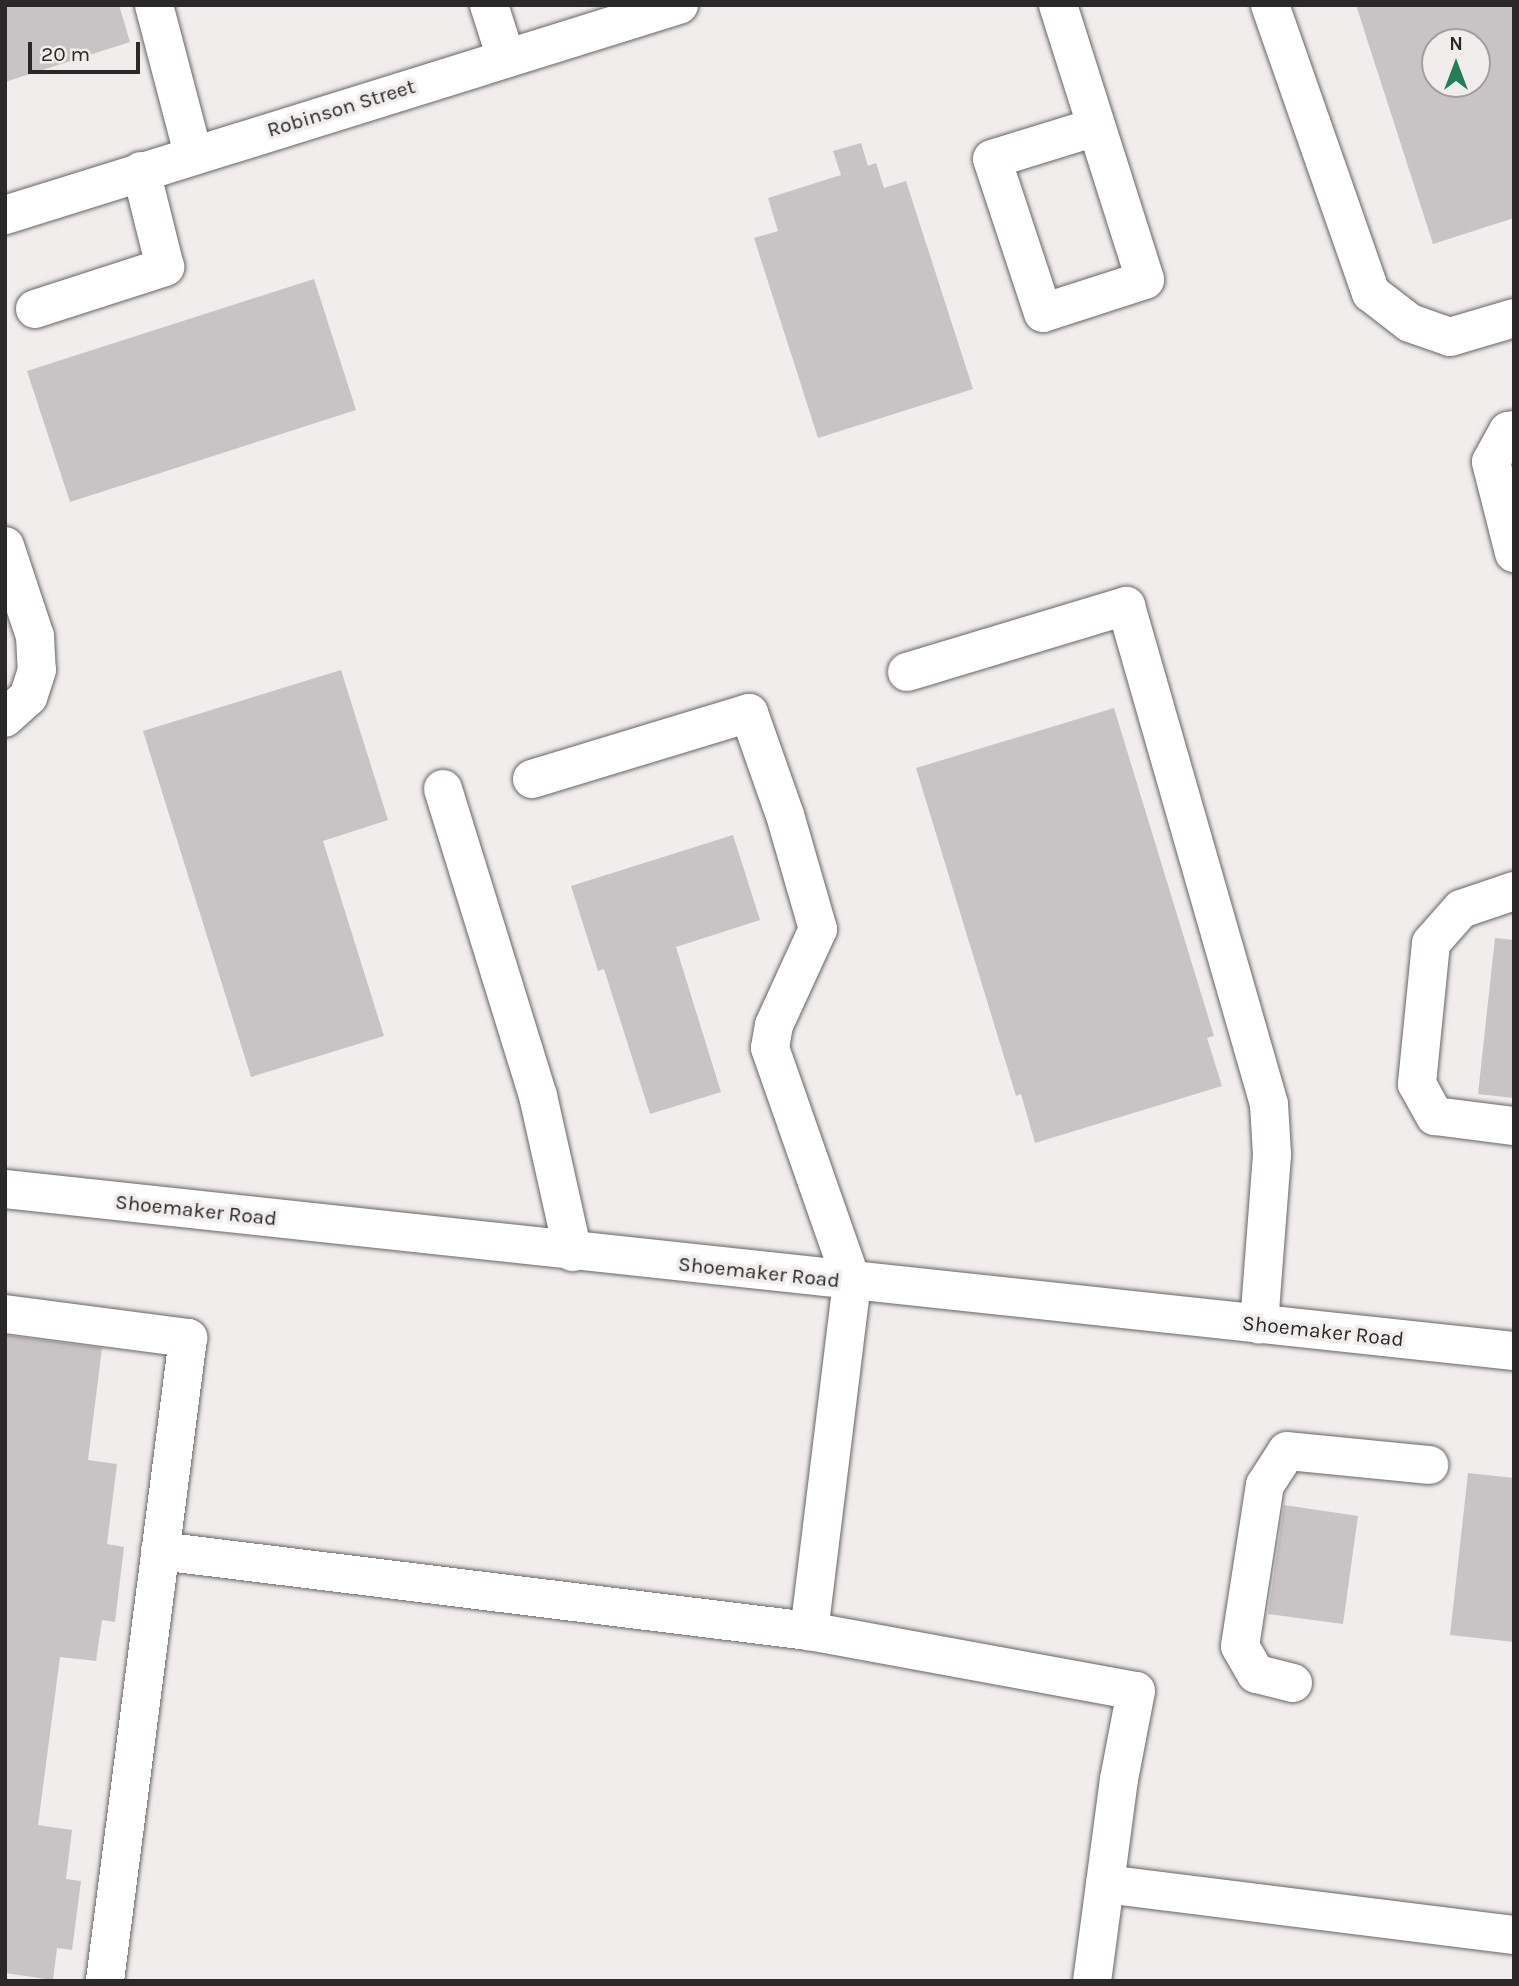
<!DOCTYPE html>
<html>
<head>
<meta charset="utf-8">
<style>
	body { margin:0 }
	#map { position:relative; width:1519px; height:1986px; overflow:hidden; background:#f1eded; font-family:Karla,sans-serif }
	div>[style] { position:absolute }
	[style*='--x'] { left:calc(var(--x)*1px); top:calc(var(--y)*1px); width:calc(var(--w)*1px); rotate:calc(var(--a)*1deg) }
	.building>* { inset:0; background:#c8c4c5 }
	.roads { filter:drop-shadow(0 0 2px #686565) drop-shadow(0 0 2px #686565) }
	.minor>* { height:38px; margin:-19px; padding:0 19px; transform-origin:19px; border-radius:19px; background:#fff }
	span { translate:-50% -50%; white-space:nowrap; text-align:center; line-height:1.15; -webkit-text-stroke:7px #f1eded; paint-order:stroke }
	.street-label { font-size:21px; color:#2a2829 }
	.frame { position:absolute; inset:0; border:7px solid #2a2829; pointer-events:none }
	.north { position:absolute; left:1421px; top:28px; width:70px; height:70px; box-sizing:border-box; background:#f1eded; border:2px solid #a19e9f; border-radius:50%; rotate:0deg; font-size:19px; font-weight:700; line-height:28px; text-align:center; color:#2a2829 }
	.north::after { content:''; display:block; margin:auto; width:24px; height:32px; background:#218058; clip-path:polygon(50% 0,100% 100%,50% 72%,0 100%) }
	.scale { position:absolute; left:28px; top:42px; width:112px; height:32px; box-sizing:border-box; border:4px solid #2a2829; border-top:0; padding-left:9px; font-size:21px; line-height:24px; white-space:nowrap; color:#2a2829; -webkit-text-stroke:5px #f1eded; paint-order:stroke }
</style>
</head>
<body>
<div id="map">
	<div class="building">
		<i style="clip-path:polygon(5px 5px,119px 5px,130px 42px,5px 82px)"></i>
		<i style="clip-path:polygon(evenodd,1356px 5px,1514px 5px,1514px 218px,1433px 244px,1356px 5px,1435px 42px,1477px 42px,1477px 84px,1435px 84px,1435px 42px)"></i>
		<i style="clip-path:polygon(861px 143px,868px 166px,876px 163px,884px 188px,906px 181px,973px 389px,818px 438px,754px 238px,778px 231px,768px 198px,841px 175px,833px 151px)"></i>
		<i style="clip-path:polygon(314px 279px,356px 410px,70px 502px,27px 371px)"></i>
		<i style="clip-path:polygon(341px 670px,388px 820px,323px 841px,384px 1036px,251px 1077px,143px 731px)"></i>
		<i style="clip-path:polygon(1114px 708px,1214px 1036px,1207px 1038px,1222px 1086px,1035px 1143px,1021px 1094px,1016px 1096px,916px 768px)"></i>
		<i style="clip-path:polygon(733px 835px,760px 920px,676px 947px,721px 1092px,650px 1114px,604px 969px,598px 971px,571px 886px)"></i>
		<i style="clip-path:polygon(1495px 938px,1514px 940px,1514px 1098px,1478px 1094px)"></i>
		<i style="clip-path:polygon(5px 1335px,102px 1348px,88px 1460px,117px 1464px,107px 1544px,124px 1547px,115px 1622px,102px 1620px,96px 1661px,60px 1657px,38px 1825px,72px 1830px,66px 1879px,81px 1881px,72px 1950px,57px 1948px,53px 1980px,5px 1973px)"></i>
		<i style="clip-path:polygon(1468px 1473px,1514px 1478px,1514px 1642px,1450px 1635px)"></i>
		<i style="clip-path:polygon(1284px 1505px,1358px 1516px,1343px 1624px,1268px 1614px)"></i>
	</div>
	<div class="roads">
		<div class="minor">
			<i style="--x:154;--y:5;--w:154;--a:75.3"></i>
			<i style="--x:489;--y:5;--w:56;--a:72.2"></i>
			<i style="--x:1058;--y:5;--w:288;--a:72.4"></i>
			<i style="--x:1145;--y:280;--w:107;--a:162.1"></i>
			<i style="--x:1043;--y:313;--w:162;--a:-108.3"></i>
			<i style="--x:992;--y:159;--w:109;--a:-17.1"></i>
			<i style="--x:1270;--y:5;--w:305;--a:70.7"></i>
			<i style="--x:1371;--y:293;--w:49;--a:37.6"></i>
			<i style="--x:1410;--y:323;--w:42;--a:19.3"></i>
			<i style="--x:1450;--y:337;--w:67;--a:-16.5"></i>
			<i style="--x:5;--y:215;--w:706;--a:-17.31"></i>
			<i style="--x:35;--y:309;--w:137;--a:-17.9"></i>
			<i style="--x:165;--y:267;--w:99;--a:-104"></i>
			<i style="--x:1514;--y:430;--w:6;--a:171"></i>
			<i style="--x:1508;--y:431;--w:35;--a:119"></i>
			<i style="--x:1491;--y:462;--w:94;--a:75.8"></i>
			<i style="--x:5;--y:546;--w:95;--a:71.6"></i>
			<i style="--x:35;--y:636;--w:34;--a:87"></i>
			<i style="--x:37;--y:670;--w:28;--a:108"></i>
			<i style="--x:28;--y:697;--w:31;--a:138"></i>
			<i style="--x:907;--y:672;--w:229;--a:-16.8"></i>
			<i style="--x:1126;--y:606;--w:518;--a:73.98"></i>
			<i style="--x:1269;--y:1104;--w:51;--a:86.6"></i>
			<i style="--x:1272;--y:1155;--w:170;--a:94.4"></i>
			<i style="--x:532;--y:779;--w:227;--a:-16.9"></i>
			<i style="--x:749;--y:713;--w:108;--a:70.6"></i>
			<i style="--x:785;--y:815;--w:119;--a:73.9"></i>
			<i style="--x:818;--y:929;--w:106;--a:114.6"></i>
			<i style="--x:774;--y:1025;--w:23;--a:100"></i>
			<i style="--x:770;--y:1048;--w:248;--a:70.7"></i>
			<i style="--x:852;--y:1282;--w:352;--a:97"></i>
			<i style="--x:443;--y:789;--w:321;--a:72.8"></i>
			<i style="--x:538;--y:1096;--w:160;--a:77.4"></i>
			<i style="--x:1514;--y:891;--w:56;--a:161.2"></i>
			<i style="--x:1461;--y:909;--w:45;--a:131.4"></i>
			<i style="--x:1431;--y:943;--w:142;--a:95.7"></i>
			<i style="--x:1417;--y:1084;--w:37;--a:61"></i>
			<i style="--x:1435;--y:1116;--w:80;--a:7.2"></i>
			<i style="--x:5;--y:1189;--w:1518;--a:6.13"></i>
			<i style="--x:5;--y:1314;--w:185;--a:7.5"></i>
			<i style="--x:188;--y:1338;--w:648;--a:97.36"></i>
			<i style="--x:160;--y:1551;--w:654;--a:7.03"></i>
			<i style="--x:809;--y:1631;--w:332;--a:10.4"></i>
			<i style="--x:1136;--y:1691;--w:90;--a:100.9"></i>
			<i style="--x:1119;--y:1779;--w:204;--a:97.6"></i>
			<i style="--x:1293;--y:1683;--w:38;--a:-166"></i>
			<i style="--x:1256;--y:1674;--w:32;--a:-120"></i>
			<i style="--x:1240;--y:1646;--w:163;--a:-81.2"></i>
			<i style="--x:1265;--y:1485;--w:40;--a:-57.1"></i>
			<i style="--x:1287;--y:1451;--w:143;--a:5.6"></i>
			<i style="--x:1105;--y:1884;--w:412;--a:7.1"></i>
		</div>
	</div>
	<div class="street-label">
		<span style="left:341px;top:108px;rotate:-17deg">Robinson Street</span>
		<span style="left:196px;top:1210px;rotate:6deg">Shoemaker Road</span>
		<span style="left:759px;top:1272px;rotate:6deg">Shoemaker Road</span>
		<span style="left:1323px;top:1331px;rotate:6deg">Shoemaker Road</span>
	</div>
	<div class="frame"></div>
	<div class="north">N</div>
	<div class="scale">20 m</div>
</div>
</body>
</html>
